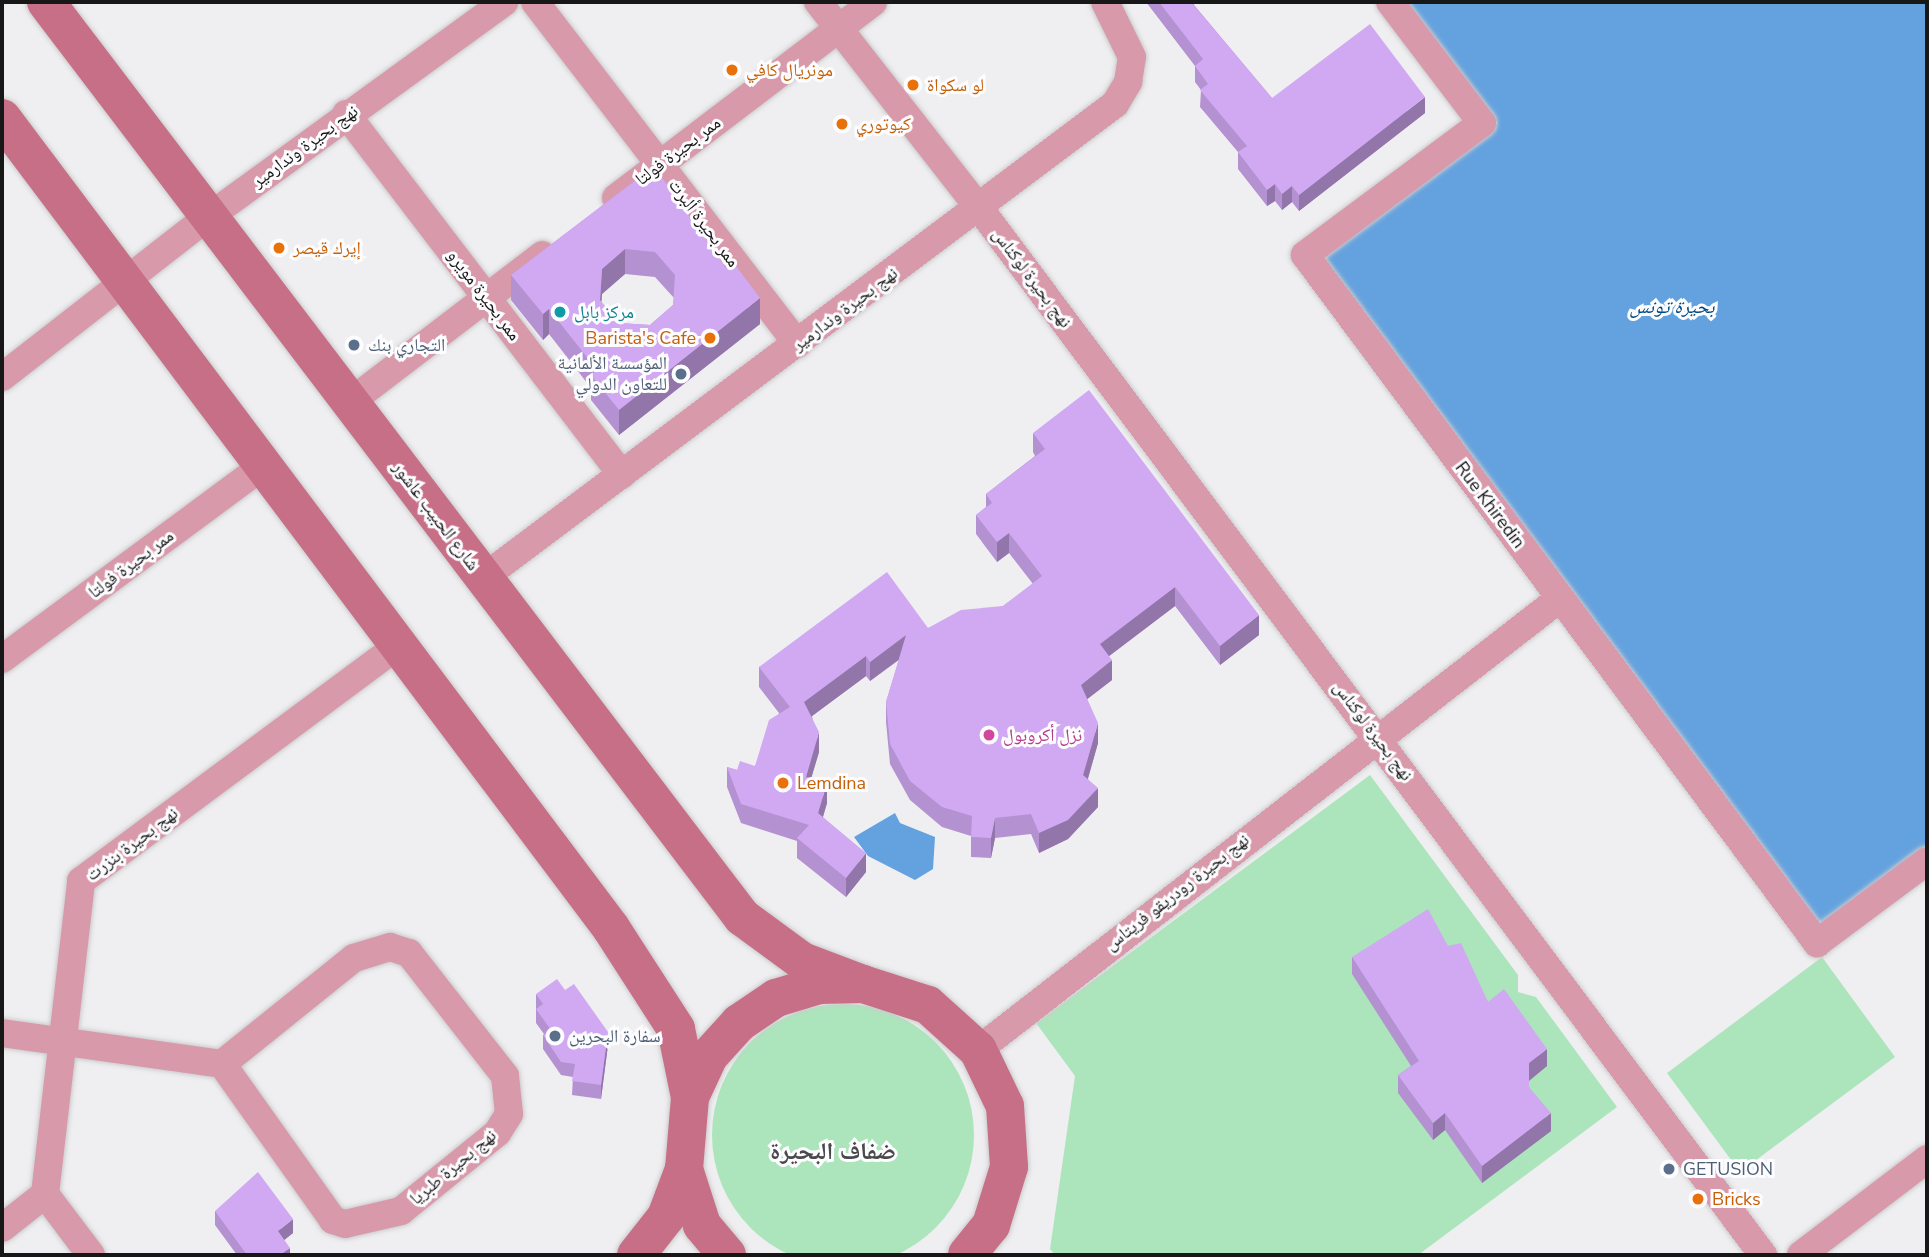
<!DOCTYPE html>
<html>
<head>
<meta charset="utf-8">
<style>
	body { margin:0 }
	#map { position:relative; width:1929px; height:1257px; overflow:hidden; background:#efeff1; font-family:"Nunito Sans","Noto Naskh Arabic",sans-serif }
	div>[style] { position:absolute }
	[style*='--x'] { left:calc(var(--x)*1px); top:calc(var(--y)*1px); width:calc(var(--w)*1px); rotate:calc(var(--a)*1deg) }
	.green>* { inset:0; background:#ace5bb }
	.round { border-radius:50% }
	.water>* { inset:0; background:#64a2df }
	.roads { filter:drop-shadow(0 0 2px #ccccce) drop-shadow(0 0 2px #ccccce) }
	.street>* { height:28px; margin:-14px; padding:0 14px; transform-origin:14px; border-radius:14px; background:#d89aaa }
	.secondary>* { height:38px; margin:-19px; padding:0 19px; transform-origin:19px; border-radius:19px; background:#c86f88 }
	.wall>* { inset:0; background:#b491d1 }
	.shaded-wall>* { inset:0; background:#9276aa }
	.building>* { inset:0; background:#d1a9f3 }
	.dots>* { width:19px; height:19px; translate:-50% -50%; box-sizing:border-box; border:4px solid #fdfdff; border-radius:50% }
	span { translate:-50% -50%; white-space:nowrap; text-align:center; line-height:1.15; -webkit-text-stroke:6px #fdfdff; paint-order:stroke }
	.food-label { font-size:18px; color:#c56008 }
	.left { translate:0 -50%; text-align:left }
	.right { translate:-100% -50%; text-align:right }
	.street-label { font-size:18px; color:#171718 }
	.culture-label { font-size:18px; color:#0d838f }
	.service-label { font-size:18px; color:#4e5e75 }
	.hotel-label { font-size:18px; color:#b23c85 }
	.water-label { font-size:19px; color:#004a81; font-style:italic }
	.district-label { font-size:24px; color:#4a4a4c; font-weight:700 }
	.frame { position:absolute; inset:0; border:4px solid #171718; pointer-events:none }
</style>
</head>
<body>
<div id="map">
	<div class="green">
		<i style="clip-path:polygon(1370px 775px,1518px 975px,1518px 992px,1536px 997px,1617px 1107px,1418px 1255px,1055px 1255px,1050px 1249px,1075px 1076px,1036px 1023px)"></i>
		<i style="clip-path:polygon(1822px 957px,1895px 1057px,1740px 1172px,1667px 1073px)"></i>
		<i class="round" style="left:712px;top:1004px;width:262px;height:262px"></i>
	</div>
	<div class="water">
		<i style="clip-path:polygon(1406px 2px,1927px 2px,1927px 845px,1810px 933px,1320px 259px,1497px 123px)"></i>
		<i style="clip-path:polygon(895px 813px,900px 823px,935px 837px,933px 869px,915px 880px,868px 856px,854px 837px)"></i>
	</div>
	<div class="roads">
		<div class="street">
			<i style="--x:535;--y:2;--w:431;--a:52.5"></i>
			<i style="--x:818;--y:2;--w:263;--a:52"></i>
			<i style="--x:980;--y:209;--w:1307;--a:53.18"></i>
			<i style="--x:1390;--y:2;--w:152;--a:52.8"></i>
			<i style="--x:1482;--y:123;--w:221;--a:143.3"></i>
			<i style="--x:1305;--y:255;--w:858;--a:53.34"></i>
			<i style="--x:1817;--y:943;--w:137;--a:-36.7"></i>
			<i style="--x:346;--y:114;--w:454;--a:52.6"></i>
			<i style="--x:616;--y:198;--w:323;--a:-37.3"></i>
			<i style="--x:2;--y:377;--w:246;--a:-37.9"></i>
			<i style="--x:196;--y:226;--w:381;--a:-36"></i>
			<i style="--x:350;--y:402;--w:242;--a:-37.4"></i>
			<i style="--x:483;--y:578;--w:790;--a:-36.87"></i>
			<i style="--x:1115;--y:104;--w:26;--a:-59"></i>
			<i style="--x:1128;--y:82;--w:25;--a:-81"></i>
			<i style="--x:1132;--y:57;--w:61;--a:-116.1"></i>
			<i style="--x:2;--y:659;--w:321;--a:-36.5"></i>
			<i style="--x:2;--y:1033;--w:222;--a:8"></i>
			<i style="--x:222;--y:1064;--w:169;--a:-38.8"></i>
			<i style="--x:354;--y:958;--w:38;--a:-17"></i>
			<i style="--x:390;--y:947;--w:20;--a:18"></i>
			<i style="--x:409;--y:953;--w:156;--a:52"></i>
			<i style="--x:505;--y:1076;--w:38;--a:84"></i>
			<i style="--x:509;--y:1114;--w:22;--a:122"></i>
			<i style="--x:497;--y:1133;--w:124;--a:140.9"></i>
			<i style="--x:401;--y:1211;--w:57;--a:166.9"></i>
			<i style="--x:345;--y:1224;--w:13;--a:-162"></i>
			<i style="--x:333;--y:1220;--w:191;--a:-125.4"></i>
			<i style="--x:978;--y:1050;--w:736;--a:-37.82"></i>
			<i style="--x:2;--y:1228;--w:55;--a:-38.3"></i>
			<i style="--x:91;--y:1255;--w:76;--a:-127"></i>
			<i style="--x:45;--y:1194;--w:315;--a:-83.4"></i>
			<i style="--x:81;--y:881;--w:391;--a:-36.6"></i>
			<i style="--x:1801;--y:1255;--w:158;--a:-37.3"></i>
		</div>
		<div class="secondary">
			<i style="--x:46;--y:2;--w:1150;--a:52.74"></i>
			<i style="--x:742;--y:917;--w:74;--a:36.3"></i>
			<i style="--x:802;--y:961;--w:65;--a:20.7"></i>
			<i style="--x:2;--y:118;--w:1013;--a:53.06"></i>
			<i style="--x:611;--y:928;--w:120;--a:57.2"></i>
			<i style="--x:676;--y:1029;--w:69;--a:78.4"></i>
			<i style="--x:636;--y:1255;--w:48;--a:-51.7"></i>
			<i style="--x:666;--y:1217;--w:51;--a:-69.4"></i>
			<i style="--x:727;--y:1255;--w:39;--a:-130"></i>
			<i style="--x:702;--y:1225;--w:59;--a:-107.8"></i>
			<i style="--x:684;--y:1169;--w:72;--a:-85.2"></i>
			<i style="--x:690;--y:1097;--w:45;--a:-65.1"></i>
			<i style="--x:709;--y:1056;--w:45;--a:-47.7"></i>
			<i style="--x:739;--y:1023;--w:45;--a:-34"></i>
			<i style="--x:776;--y:998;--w:45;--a:-16.8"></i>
			<i style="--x:819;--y:985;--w:44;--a:-1.3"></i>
			<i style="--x:863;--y:984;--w:68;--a:17.9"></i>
			<i style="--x:928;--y:1005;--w:67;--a:42"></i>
			<i style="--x:978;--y:1050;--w:62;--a:64.3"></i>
			<i style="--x:1005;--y:1106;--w:61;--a:86.2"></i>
			<i style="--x:1009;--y:1167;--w:61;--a:107.2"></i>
			<i style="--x:991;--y:1225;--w:38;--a:129"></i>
		</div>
	</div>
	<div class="wall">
		<i style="clip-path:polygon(1146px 2px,1194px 2px,1194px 5px,1272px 98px,1425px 113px,1299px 211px,1292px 202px,1282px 210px,1275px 201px,1267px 206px,1238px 169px,1238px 152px,1200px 107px,1201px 90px,1195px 82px,1195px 66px)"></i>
		<i style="clip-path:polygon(evenodd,645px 173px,760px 324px,619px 435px,591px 400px,591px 388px,549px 334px,543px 340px,511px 300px,511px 275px,645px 173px,625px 274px,655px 277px,674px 298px,673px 305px,650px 325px,619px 323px,601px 302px,602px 294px,625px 274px)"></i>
		<i style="clip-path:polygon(1033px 433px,1259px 635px,1220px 665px,1175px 606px,1109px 656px,1112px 680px,1087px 699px,1098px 743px,1088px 779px,1098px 807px,1068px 839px,1039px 853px,1031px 834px,995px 838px,991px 858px,971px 857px,971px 836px,942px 827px,910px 800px,890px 764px,886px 722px,886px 702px,899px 660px,870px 681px,866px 676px,812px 716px,819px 752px,811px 778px,827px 803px,823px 817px,866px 872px,846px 897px,797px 858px,797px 841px,741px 823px,727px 787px,727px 767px,737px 770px,755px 766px,779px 713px,759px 687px,759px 667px,928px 628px,1003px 606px,1033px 584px,1009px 553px,997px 562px,976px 534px,976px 515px,986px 507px,986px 494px,1035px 456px,1033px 452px)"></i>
		<i style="clip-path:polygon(1448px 946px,1488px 1002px,1547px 1066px,1529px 1080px,1529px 1087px,1551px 1131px,1482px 1183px,1445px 1130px,1433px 1140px,1398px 1093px,1398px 1075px,1411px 1066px,1352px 974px,1352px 957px)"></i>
		<i style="clip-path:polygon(536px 994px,608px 1045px,601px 1099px,572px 1095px,573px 1077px,561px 1075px,543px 1049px,543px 1035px,544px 1034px,536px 1023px)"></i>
		<i style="clip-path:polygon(215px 1211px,293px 1233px,284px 1240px,290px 1255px,237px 1255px,215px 1225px)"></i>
	</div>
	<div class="shaded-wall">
		<i style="clip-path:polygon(1425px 97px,1425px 113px,1299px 211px,1299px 195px)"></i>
		<i style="clip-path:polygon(1275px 184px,1275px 201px,1267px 206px,1267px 190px)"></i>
		<i style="clip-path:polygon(1292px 186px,1292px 202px,1282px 210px,1282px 194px)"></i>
		<i style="clip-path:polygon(625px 249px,625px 274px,602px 294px,600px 325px,600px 300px,602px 269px)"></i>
		<i style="clip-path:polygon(760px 298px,760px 324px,619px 435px,619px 410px)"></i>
		<i style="clip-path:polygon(549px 309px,549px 334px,543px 340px,543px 314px)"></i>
		<i style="clip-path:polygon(1009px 533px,1009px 553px,997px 562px,997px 542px)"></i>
		<i style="clip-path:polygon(1175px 587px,1175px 606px,1100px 663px,1100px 644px)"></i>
		<i style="clip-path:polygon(1259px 615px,1259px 635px,1220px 665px,1220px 646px)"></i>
		<i style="clip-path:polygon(906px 635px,906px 654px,870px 681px,870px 662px)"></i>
		<i style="clip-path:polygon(866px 656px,866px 676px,804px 722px,804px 702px)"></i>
		<i style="clip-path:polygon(1112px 660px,1112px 680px,1081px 704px,1081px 685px)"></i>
		<i style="clip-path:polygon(1098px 723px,1098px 743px,1083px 795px,1083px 775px)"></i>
		<i style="clip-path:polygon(819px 732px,819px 752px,806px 796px,806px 777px)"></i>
		<i style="clip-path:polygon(827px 783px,827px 803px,818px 833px,818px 813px)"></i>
		<i style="clip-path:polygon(1098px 788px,1098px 807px,1068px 839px,1039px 853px,1039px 833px)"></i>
		<i style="clip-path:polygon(995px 818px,995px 838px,991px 858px,991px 838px)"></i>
		<i style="clip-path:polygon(866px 853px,866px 872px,846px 897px,846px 878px)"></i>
		<i style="clip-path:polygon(608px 1032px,608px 1045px,601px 1099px,601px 1085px)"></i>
		<i style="clip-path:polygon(1547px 1049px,1547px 1066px,1529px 1081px,1529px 1063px)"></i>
		<i style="clip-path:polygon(1445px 1113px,1445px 1130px,1433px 1140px,1433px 1123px)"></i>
		<i style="clip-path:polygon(1551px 1113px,1551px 1131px,1482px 1183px,1482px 1166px)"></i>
		<i style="clip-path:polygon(293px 1219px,293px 1233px,278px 1245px,278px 1231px)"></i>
		<i style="clip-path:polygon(290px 1248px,290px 1255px,280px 1255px)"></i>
	</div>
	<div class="building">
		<i style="clip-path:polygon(1159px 2px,1191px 2px,1272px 98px,1370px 24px,1425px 97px,1299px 195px,1292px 186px,1282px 194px,1275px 184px,1267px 190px,1238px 152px,1247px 146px,1200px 90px,1208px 84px,1195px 66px,1203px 59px)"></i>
		<i style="clip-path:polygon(evenodd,658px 172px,726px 268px,733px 262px,760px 298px,619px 410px,591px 375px,597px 370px,549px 309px,543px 314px,511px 275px,645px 173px,650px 179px,658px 172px,625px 249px,655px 252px,675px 275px,673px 305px,650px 325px,619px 323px,600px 300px,602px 269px,625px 249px)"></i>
		<i style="clip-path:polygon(1089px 390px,1259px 615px,1220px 646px,1175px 587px,1100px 644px,1112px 660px,1081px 685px,1098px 723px,1083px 775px,1098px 788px,1068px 820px,1039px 833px,1031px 814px,995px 818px,991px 838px,971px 837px,972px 816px,942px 807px,910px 781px,890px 744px,886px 702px,906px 635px,870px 662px,866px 656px,804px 702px,819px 732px,806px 777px,827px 783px,818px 813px,866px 853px,846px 878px,797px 838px,809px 825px,741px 804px,727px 767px,737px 770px,740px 761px,755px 766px,769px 720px,790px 707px,759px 667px,887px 572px,928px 628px,961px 610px,1003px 606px,1042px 576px,1009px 533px,997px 542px,976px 515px,992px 503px,986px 494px,1045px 449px,1033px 433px)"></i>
		<i style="clip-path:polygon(1428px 909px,1448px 946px,1461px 943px,1488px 1002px,1504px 989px,1547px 1049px,1529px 1063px,1529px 1087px,1551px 1113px,1482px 1166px,1445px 1113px,1433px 1123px,1398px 1075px,1419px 1061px,1352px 957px)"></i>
		<i style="clip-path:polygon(557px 979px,565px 990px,574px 984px,608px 1032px,601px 1085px,572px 1081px,575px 1064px,561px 1062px,543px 1035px,551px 1030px,536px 1009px,543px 1004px,536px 994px)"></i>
		<i style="clip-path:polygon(258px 1172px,293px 1219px,278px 1231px,290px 1248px,280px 1255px,247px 1255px,215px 1211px)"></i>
	</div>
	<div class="dots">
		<i style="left:732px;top:70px;background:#e8710a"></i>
		<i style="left:913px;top:85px;background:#e8710a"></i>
		<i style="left:842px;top:124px;background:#e8710a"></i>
		<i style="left:279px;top:248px;background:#e8710a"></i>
		<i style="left:560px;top:312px;background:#0f9aa8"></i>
		<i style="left:710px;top:338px;background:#e8710a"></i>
		<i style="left:354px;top:345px;background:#5c6f8a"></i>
		<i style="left:681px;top:374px;background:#5c6f8a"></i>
		<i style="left:989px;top:735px;background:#d1479c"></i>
		<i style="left:783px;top:783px;background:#e8710a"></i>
		<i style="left:555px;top:1036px;background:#5c6f8a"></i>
		<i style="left:1669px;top:1169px;background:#5c6f8a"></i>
		<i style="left:1698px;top:1199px;background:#e8710a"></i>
	</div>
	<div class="food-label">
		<span class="left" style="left:746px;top:70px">مونريال كافي</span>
		<span class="left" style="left:927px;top:85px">لو سكواة</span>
		<span class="left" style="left:856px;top:124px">كيوتوري</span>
		<span class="left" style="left:293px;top:248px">إيرك قيصر</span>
		<span class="right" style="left:696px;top:338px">Barista's Cafe</span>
		<span class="left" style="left:797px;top:783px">Lemdina</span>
		<span class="left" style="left:1712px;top:1199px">Bricks</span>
	</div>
	<div class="street-label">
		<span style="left:305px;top:146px;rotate:-36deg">نهج بحيرة وندارمير</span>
		<span style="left:678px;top:151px;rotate:-37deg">ممر بحيرة فولتا</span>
		<span style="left:704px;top:223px;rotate:53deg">ممر بحيرة ألبرت</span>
		<span style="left:1032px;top:278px;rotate:53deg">نهج بحيرة لوكناس</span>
		<span style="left:484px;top:295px;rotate:53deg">ممر بحيرة مويرو</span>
		<span style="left:845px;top:309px;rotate:-37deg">نهج بحيرة وندارمير</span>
		<span style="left:1490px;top:505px;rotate:53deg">Rue Khiredin</span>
		<span style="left:436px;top:516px;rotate:53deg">شارع الحبيب عاشور</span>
		<span style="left:131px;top:564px;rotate:-37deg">ممر بحيرة فولتا</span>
		<span style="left:1373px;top:731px;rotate:53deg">نهج بحيرة لوكناس</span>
		<span style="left:132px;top:844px;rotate:-37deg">نهج بحيرة بنزرت</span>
		<span style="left:1177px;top:892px;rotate:-38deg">نهج بحيرة رودريقو فريتاس</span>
		<span style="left:453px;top:1167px;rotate:-40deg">نهج بحيرة طبريا</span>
	</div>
	<div class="culture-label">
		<span class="left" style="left:574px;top:312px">مركز بابل</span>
	</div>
	<div class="service-label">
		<span class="left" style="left:368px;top:345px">التجاري بنك</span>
		<span class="right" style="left:667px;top:374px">المؤسسة الألمانية<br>للتعاون الدولي</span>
		<span class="left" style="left:569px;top:1036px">سفارة البحرين</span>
		<span class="left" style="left:1683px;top:1169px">GETUSION</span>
	</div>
	<div class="hotel-label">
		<span class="left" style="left:1003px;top:735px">نزل أكروبول</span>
	</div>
	<div class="water-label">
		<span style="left:1672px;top:308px">بحيرة تونس</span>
	</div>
	<div class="district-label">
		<span style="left:833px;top:1152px">ضفاف البحيرة</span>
	</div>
	<div class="frame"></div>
</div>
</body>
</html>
